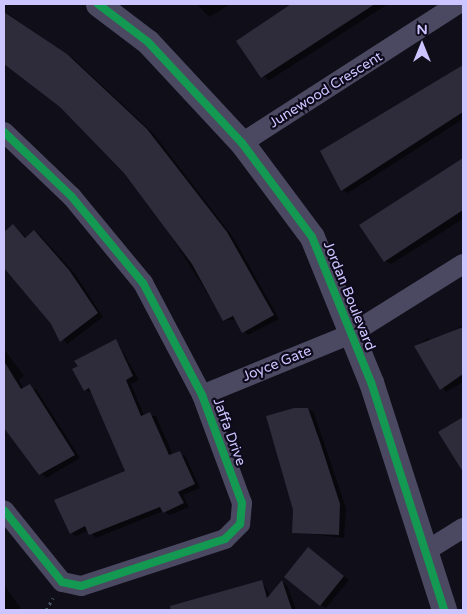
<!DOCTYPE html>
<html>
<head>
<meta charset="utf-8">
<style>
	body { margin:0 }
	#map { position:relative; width:467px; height:614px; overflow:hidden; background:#100e18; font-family:"Varela Round",sans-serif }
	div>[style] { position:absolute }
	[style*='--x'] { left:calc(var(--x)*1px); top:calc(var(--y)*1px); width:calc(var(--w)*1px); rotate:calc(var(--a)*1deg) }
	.shadow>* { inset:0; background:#0007 }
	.building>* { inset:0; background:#2e2b3b }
	.path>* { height:3px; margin-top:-1.5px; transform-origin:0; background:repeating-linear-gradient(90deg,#465563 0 2.5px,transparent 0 6.5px) }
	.minor>* { height:20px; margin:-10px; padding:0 10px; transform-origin:10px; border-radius:10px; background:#4b4961 }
	.tertiary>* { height:25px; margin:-12.5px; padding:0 12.5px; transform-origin:12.5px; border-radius:12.5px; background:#4b4961 }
	.cycleway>* { height:8px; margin:-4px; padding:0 4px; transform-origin:4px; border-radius:4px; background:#139951 }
	span { translate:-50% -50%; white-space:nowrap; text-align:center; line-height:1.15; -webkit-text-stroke:4.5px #0e0a1c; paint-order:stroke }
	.street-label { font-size:14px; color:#cdc5ff }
	.frame { position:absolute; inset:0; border:5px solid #cdc5ff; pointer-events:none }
	.north { position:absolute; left:397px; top:20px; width:50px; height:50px; -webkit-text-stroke:4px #0e0a1c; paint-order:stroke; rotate:0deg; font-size:14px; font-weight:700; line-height:20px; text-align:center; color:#cdc5ff }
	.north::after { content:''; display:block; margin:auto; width:18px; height:22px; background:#cdc5ff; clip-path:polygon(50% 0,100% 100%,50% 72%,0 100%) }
</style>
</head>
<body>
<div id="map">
	<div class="shadow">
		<i style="clip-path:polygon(197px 4px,231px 4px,209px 17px)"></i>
		<i style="clip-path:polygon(296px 4px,388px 4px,268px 81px,238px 41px)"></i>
		<i style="clip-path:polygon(4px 11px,74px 59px,153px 133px,233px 237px,279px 319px,248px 335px,236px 320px,224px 320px,153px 207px,105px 150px,61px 106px,4px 63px)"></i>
		<i style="clip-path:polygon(455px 79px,463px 92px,463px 119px,348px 193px,342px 190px)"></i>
		<i style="clip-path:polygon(463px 160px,463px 219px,391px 264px,385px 261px,361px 226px)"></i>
		<i style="clip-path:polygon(13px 225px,27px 238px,35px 231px,40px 235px,75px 274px,103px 317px,67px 344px,4px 267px,4px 233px)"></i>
		<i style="clip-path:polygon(463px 325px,463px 382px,446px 392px,416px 346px,428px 338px,434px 342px)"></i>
		<i style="clip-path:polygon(116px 340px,139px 380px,131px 384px,144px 415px,156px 416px,173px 455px,185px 455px,200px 488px,183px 495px,189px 507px,170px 515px,163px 511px,96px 538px,89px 530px,76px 536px,70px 533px,127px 472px,93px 393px,85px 390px)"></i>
		<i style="clip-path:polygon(4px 349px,24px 376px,19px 380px,24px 389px,36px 389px,80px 458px,46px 478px,4px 425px)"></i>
		<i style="clip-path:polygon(308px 409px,314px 413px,346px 508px,344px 538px,293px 532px)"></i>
		<i style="clip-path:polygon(463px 419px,463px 470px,440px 433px)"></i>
		<i style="clip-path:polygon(314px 552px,349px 580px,326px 608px,321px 605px)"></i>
		<i style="clip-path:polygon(261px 581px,271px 596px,282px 582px,287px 585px,296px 610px,166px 610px)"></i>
		<i style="clip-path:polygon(4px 585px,22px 610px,4px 610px)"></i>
	</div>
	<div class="building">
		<i style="clip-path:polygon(291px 4px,375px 4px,261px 78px,236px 41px)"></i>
		<i style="clip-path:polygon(4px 12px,67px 54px,147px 129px,227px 232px,274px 315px,242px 333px,233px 316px,223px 321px,192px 264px,124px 173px,60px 107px,4px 64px)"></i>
		<i style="clip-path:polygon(463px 65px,463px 112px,341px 191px,320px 151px)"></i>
		<i style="clip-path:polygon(463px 158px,463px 210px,384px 262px,359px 225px)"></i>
		<i style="clip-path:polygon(13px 224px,25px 238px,34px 230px,69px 270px,98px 313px,60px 342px,51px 324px,4px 268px,4px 232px)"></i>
		<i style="clip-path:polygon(463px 327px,463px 374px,440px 390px,414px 346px)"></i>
		<i style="clip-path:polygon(116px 339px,133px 376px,126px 380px,141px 416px,150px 412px,169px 455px,180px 451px,195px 484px,178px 492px,184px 503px,163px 513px,160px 507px,89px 535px,85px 526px,70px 534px,54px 500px,125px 471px,89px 388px,84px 391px,72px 369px,78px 366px,74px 361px)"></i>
		<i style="clip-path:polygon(4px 361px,21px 389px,30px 384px,75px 455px,39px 475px,4px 428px)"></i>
		<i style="clip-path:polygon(294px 408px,308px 408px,321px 445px,340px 504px,339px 535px,292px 533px,293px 510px,266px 416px)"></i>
		<i style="clip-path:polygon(463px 417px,463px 472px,438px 432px)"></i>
		<i style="clip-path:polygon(308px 547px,344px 576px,320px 606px,284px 577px)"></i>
		<i style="clip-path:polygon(262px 580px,267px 598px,282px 580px,292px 610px,171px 610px,170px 606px)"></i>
	</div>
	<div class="path">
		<i style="--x:46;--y:610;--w:14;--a:-60"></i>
	</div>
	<div class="minor">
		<i style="--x:4;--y:132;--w:94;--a:43.7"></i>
		<i style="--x:72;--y:197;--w:112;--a:50.5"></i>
		<i style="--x:143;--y:283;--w:127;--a:62.2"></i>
		<i style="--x:202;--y:395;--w:115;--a:69.7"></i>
		<i style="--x:242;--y:503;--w:21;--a:95"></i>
		<i style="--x:240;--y:524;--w:21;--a:135"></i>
		<i style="--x:225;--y:539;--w:151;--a:161.9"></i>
		<i style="--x:81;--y:586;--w:19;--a:-168"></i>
		<i style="--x:62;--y:582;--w:92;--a:-128.9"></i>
		<i style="--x:242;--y:143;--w:257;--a:-32.8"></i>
		<i style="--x:202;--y:395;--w:161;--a:-22.3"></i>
		<i style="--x:351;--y:334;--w:132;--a:-32"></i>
		<i style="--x:426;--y:551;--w:44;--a:-31.9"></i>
	</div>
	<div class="tertiary">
		<i style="--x:98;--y:4;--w:63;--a:37.2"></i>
		<i style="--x:148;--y:42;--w:138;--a:47.1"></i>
		<i style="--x:242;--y:143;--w:117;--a:53.3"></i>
		<i style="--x:312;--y:237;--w:157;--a:67.9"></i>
		<i style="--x:371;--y:382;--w:239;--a:72.2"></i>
	</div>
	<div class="cycleway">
		<i style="--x:98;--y:4;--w:63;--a:37.2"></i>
		<i style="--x:148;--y:42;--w:138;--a:47.1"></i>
		<i style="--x:242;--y:143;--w:117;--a:53.3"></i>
		<i style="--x:312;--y:237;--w:157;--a:67.9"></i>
		<i style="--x:371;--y:382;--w:239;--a:72.2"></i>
		<i style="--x:4;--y:132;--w:94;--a:43.7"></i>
		<i style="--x:72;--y:197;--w:112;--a:50.5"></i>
		<i style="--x:143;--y:283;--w:127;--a:62.2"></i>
		<i style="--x:202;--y:395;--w:115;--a:69.7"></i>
		<i style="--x:242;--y:503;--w:21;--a:95"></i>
		<i style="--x:240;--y:524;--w:21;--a:135"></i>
		<i style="--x:225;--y:539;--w:151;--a:161.9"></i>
		<i style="--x:81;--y:586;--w:19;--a:-168"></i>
		<i style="--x:62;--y:582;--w:92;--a:-128.9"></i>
	</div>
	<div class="street-label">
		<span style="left:326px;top:90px;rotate:-32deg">Junewood Crescent</span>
		<span style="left:349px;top:296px;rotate:68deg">Jordan Boulevard</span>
		<span style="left:277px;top:364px;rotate:-22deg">Joyce Gate</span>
		<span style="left:229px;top:432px;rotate:70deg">Jaffa Drive</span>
	</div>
	<div class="frame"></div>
	<div class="north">N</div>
</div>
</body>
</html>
